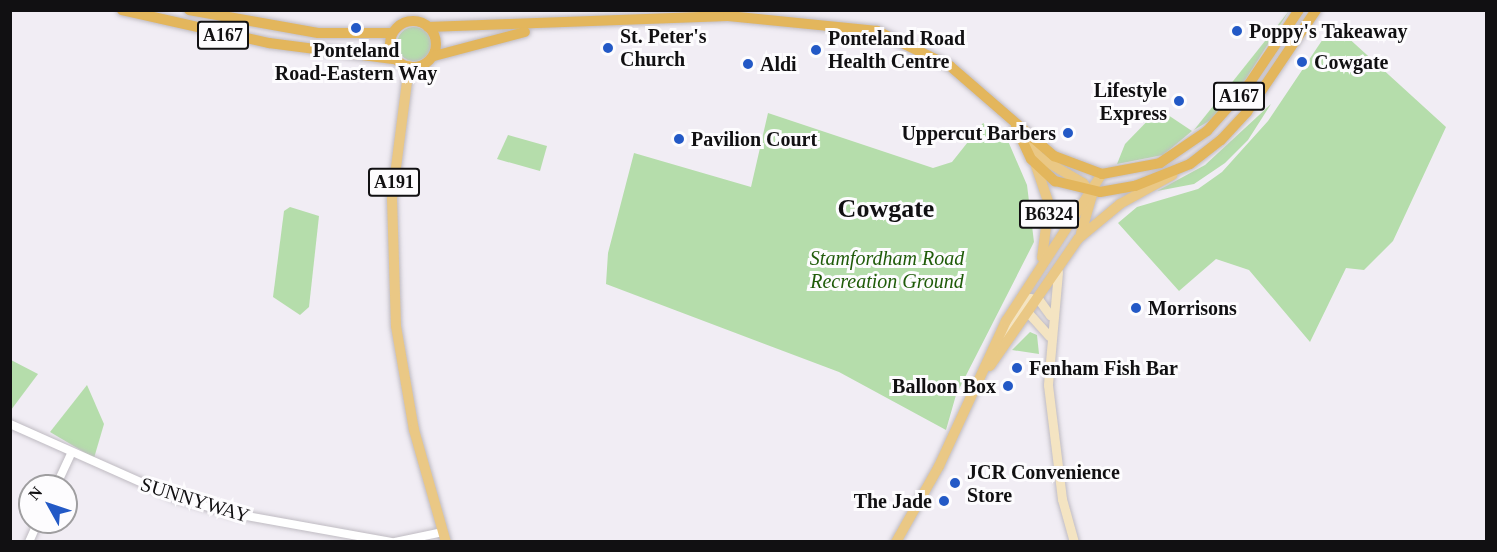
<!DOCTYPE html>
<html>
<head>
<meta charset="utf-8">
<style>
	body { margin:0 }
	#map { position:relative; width:1497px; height:552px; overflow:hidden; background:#f1edf4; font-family:Georgia,serif }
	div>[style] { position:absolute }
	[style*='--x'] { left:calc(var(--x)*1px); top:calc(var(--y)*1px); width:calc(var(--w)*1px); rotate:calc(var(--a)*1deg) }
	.green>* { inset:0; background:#b5ddab }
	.round { border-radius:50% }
	.roads { filter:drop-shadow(0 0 2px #bfbbc2) drop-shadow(0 0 2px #bfbbc2) }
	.tertiary>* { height:8px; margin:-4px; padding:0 4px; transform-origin:4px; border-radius:4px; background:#fff }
	.secondary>* { height:9px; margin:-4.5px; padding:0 4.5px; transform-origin:4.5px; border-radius:4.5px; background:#f4e4c2 }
	.primary>* { height:10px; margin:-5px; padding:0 5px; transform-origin:5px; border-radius:5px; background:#eac885 }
	.trunk>* { height:10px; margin:-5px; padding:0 5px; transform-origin:5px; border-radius:5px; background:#e3b65c }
	.trunk>.ring { margin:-5px; padding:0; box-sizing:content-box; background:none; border:10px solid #e3b65c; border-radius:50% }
	.dots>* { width:16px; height:16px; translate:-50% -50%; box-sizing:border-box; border:3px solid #fdfcfe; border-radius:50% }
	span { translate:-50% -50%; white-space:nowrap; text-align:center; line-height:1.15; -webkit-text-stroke:6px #fdfcfe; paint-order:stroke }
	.shield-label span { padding:2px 4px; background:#fdfcfe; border:2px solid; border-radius:4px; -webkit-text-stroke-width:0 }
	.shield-label { font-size:18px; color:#111012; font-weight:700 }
	.poi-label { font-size:20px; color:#111012; font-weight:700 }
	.left { translate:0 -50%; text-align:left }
	.right { translate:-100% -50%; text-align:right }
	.park-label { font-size:20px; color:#1f5b09; font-style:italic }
	.street-label { font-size:20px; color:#111012 }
	.district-label { font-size:26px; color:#111012; font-weight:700 }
	.frame { position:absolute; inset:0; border:12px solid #111012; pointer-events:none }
	.north { position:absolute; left:18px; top:474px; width:60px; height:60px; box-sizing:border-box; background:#fdfcfe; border:2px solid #9f9ea0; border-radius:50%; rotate:310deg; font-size:16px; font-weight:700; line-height:24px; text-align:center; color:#111012 }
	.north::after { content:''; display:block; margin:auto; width:21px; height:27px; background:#2359c6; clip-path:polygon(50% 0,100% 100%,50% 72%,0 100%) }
</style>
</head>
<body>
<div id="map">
	<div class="green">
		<i style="clip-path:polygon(1289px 11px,1244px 82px,1214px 118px,1194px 130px)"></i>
		<i style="clip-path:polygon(1333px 24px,1446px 127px,1393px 241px,1364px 270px,1346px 268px,1310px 342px,1249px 270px,1216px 259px,1179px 291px,1118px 223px,1137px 207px,1198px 189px,1222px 172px,1268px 121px)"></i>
		<i class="round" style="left:397px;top:27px;width:34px;height:34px"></i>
		<i style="clip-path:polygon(1271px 104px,1248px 140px,1225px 163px,1194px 184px,1157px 191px,1205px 165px)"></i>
		<i style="clip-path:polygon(1159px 109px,1192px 131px,1163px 155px,1117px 164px,1125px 144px)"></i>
		<i style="clip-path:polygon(768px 113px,933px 168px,952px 162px,983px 123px,1008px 141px,1027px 185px,1034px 242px,956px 395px,946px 430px,839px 372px,606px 284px,608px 253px,634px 153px,751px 187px)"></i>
		<i style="clip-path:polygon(508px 135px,547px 146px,540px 171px,497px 159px)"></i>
		<i style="clip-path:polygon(290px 207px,319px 216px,309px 307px,300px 315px,273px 297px,284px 211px)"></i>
		<i style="clip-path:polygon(1030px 332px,1037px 335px,1039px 354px,1012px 350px)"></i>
		<i style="clip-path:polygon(11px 360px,38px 374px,11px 410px)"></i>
		<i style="clip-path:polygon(87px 385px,104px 424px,94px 458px,50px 432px)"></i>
	</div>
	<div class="roads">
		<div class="tertiary">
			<i style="--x:10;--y:424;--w:182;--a:24"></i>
			<i style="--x:176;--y:498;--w:56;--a:15.5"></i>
			<i style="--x:230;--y:513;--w:164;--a:10.2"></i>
			<i style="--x:56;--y:486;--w:35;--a:-65"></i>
			<i style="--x:29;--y:542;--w:22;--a:-66"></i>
			<i style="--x:395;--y:542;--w:49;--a:-11.8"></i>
		</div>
		<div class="secondary">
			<i style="--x:1058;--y:272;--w:113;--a:95.1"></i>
			<i style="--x:1048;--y:385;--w:115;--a:83"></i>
			<i style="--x:1062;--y:499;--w:45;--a:74.4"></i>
			<i style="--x:1023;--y:307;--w:39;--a:48"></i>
			<i style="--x:1006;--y:334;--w:43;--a:-56.3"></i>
			<i style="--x:1030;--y:298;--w:9;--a:13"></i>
			<i style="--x:1039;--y:300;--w:19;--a:54"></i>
		</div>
		<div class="primary">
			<i style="--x:409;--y:66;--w:134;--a:97.3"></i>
			<i style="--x:392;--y:199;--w:127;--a:88.2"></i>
			<i style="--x:396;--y:326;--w:106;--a:80.2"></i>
			<i style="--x:414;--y:430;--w:116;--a:74.1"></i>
			<i style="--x:1029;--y:136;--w:23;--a:65"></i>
			<i style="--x:1039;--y:157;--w:51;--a:30.6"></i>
			<i style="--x:1083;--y:183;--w:15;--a:53"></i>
			<i style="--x:1092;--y:195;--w:40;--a:106"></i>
			<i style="--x:1036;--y:166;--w:40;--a:71.1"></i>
			<i style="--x:1049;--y:204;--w:54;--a:97.4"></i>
			<i style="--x:990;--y:366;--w:155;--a:-55.3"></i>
			<i style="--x:1078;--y:239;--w:55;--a:-39.8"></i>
			<i style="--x:1120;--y:204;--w:60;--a:-29.1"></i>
			<i style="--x:896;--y:542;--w:87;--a:-60.5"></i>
			<i style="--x:939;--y:466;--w:160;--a:-65.2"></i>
			<i style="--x:1006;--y:321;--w:176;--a:-56.9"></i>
		</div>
		<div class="trunk">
			<i style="--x:122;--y:10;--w:151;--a:12.7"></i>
			<i style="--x:269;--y:43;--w:125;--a:7.4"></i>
			<i style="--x:189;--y:10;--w:131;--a:10.1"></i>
			<i style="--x:318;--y:33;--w:74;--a:0"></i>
			<i class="ring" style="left:390px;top:21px;width:36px;height:36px"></i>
			<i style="--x:428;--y:27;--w:300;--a:-2.1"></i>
			<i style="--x:728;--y:16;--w:150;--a:5.7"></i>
			<i style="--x:877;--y:31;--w:81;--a:25.6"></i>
			<i style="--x:950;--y:66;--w:138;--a:40.9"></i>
			<i style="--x:1054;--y:156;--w:51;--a:20.6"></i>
			<i style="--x:1102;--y:174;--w:59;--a:-10.7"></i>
			<i style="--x:1160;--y:163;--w:57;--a:-34.2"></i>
			<i style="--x:1207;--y:131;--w:63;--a:-48.2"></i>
			<i style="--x:1249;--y:84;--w:89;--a:-56"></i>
			<i style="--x:434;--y:56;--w:94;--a:-14.8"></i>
			<i style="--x:1016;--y:127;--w:35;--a:65"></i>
			<i style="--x:1031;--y:159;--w:33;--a:43"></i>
			<i style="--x:1055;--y:181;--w:46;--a:13.7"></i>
			<i style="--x:1100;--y:192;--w:36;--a:-10"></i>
			<i style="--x:1135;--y:186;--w:59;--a:-21.8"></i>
			<i style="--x:1190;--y:164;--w:39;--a:-38"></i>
			<i style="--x:1221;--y:140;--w:38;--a:-47"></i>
			<i style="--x:1247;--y:112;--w:123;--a:-55.9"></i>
		</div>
	</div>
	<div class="dots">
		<i style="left:356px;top:28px;background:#2359c6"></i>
		<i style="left:1237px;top:31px;background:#2359c6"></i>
		<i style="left:608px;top:48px;background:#2359c6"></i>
		<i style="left:816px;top:50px;background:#2359c6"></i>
		<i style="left:1302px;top:62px;background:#2359c6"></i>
		<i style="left:748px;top:64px;background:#2359c6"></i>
		<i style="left:1179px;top:101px;background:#2359c6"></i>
		<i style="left:1068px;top:133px;background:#2359c6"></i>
		<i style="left:679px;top:139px;background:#2359c6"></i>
		<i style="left:1136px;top:308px;background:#2359c6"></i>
		<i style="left:1017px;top:368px;background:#2359c6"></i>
		<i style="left:1008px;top:386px;background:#2359c6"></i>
		<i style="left:955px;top:483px;background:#2359c6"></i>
		<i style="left:944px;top:501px;background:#2359c6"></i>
	</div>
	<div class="shield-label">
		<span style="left:223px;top:35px">A167</span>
		<span style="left:1239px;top:96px">A167</span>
		<span style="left:394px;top:182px">A191</span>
		<span style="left:1049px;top:214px">B6324</span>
	</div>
	<div class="poi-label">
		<span class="left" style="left:1249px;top:31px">Poppy's Takeaway</span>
		<span class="left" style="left:620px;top:48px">St. Peter's<br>Church</span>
		<span class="left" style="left:828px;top:50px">Ponteland Road<br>Health Centre</span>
		<span style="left:356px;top:62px">Ponteland<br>Road-Eastern Way</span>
		<span class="left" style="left:1314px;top:62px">Cowgate</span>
		<span class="left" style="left:760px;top:64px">Aldi</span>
		<span class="right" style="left:1167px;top:102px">Lifestyle<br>Express</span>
		<span class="right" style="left:1056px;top:133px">Uppercut Barbers</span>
		<span class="left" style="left:691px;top:139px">Pavilion Court</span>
		<span class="left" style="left:1148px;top:308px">Morrisons</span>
		<span class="left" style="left:1029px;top:368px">Fenham Fish Bar</span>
		<span class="right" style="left:996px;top:386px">Balloon Box</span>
		<span class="left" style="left:967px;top:484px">JCR Convenience<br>Store</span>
		<span class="right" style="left:932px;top:501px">The Jade</span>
	</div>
	<div class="park-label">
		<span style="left:887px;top:270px">Stamfordham Road<br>Recreation Ground</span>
	</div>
	<div class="street-label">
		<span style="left:195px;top:500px;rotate:17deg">SUNNYWAY</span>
	</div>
	<div class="district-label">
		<span style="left:886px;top:209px">Cowgate</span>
	</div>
	<div class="frame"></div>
	<div class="north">N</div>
</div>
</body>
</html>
